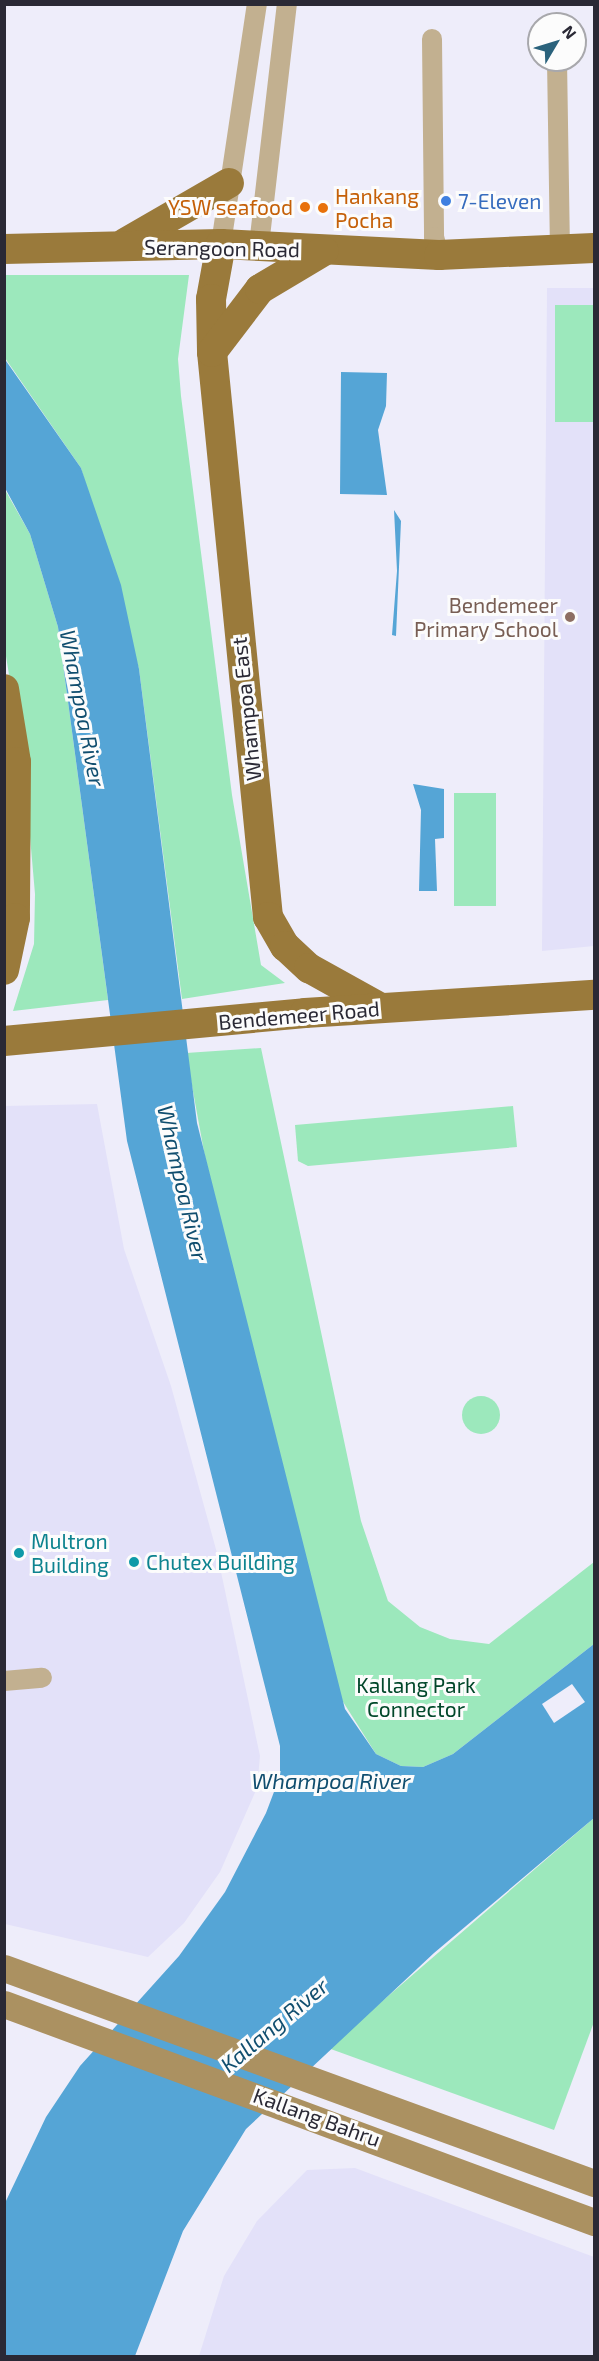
<!DOCTYPE html>
<html>
<head>
<meta charset="utf-8">
<style>
	body { margin:0 }
	#map { position:relative; width:599px; height:2361px; overflow:hidden; background:#eeedfa; font-family:"Exo 2",sans-serif }
	div>[style] { position:absolute }
	[style*='--x'] { left:calc(var(--x)*1px); top:calc(var(--y)*1px); width:calc(var(--w)*1px); rotate:calc(var(--a)*1deg) }
	.built>* { inset:0; background:#e3e1f9 }
	.green>* { inset:0; background:#9ce8bc }
	.round { border-radius:50% }
	.water>* { inset:0; background:#55a5d6 }
	.pier>* { inset:0; background:#eeedfa }
	.street>* { height:20px; margin:-10px; padding:0 10px; transform-origin:10px; border-radius:10px; background:#c2b090 }
	.secondary>* { height:27px; margin:-13.5px; padding:0 13.5px; transform-origin:13.5px; border-radius:13.5px; background:#ab9161 }
	.primary>* { height:30px; margin:-15px; padding:0 15px; transform-origin:15px; border-radius:15px; background:#9a7a3b }
	.dots>* { width:16px; height:16px; translate:-50% -50%; box-sizing:border-box; border:3px solid #fcfcfc; border-radius:50% }
	span { translate:-50% -50%; white-space:nowrap; text-align:center; line-height:1.15; -webkit-text-stroke:6px #fcfcfc; paint-order:stroke }
	.food-label { font-size:21px; color:#c56008 }
	.left { translate:0 -50%; text-align:left }
	.right { translate:-100% -50%; text-align:right }
	.shop-label { font-size:21px; color:#366cbe }
	.street-label { font-size:21px; color:#2a2935 }
	.education-label { font-size:21px; color:#785e54 }
	.culture-label { font-size:21px; color:#0d838f }
	.park-label { font-size:21px; color:#01472a }
	.water-label { font-size:22px; color:#104e6f; font-style:italic }
	.frame { position:absolute; inset:0; border:6px solid #2a2935; pointer-events:none }
	.north { position:absolute; left:527px; top:12px; width:60px; height:60px; box-sizing:border-box; background:#fcfcfc; border:2px solid #a8a8ac; border-radius:50%; rotate:52deg; font-size:16px; font-weight:700; line-height:24px; text-align:center; color:#2a2935 }
	.north::after { content:''; display:block; margin:auto; width:21px; height:27px; background:#2a627c; clip-path:polygon(50% 0,100% 100%,50% 72%,0 100%) }
</style>
</head>
<body>
<div id="map">
	<div class="built">
		<i style="clip-path:polygon(547px 288px,594px 288px,594px 946px,542px 951px)"></i>
		<i style="clip-path:polygon(97px 1104px,124px 1249px,171px 1386px,217px 1553px,260px 1756px,257px 1788px,220px 1872px,184px 1923px,148px 1957px,5px 1924px,5px 1106px)"></i>
		<i style="clip-path:polygon(355px 2168px,594px 2257px,594px 2356px,199px 2356px,224px 2276px,257px 2221px,307px 2170px)"></i>
	</div>
	<div class="green">
		<i style="clip-path:polygon(4px 275px,189px 275px,178px 359px,181px 396px,232px 795px,261px 965px,285px 983px,182px 999px,139px 669px,81px 468px,5px 358px)"></i>
		<i style="clip-path:polygon(555px 305px,594px 305px,594px 422px,555px 422px)"></i>
		<i style="clip-path:polygon(4px 488px,30px 534px,58px 627px,108px 1000px,13px 1011px,34px 944px,35px 894px,24px 768px,5px 650px)"></i>
		<i style="clip-path:polygon(454px 793px,496px 793px,496px 906px,454px 906px)"></i>
		<i style="clip-path:polygon(261px 1048px,361px 1521px,388px 1601px,420px 1627px,450px 1639px,489px 1644px,594px 1562px,594px 1644px,453px 1754px,423px 1767px,401px 1766px,376px 1754px,340px 1697px,205px 1157px,186px 1053px)"></i>
		<i style="clip-path:polygon(513px 1106px,517px 1147px,308px 1166px,298px 1161px,295px 1125px)"></i>
		<i class="round" style="left:462px;top:1396px;width:38px;height:38px"></i>
		<i style="clip-path:polygon(594px 1818px,594px 2022px,554px 2130px,328px 2048px)"></i>
	</div>
	<div class="water">
		<i style="clip-path:polygon(4px 358px,81px 468px,121px 585px,139px 669px,197px 1123px,345px 1709px,376px 1754px,401px 1766px,423px 1767px,453px 1754px,594px 1644px,594px 1818px,434px 1953px,246px 2129px,183px 2231px,135px 2356px,5px 2356px,5px 2203px,46px 2117px,80px 2066px,179px 1956px,225px 1892px,266px 1813px,280px 1776px,280px 1746px,127px 1141px,58px 627px,30px 534px,5px 488px)"></i>
		<i style="clip-path:polygon(341px 372px,387px 373px,386px 406px,378px 430px,387px 495px,340px 494px)"></i>
		<i style="clip-path:polygon(394px 510px,401px 521px,396px 636px,392px 635px,397px 571px)"></i>
		<i style="clip-path:polygon(413px 784px,444px 789px,444px 838px,435px 839px,437px 891px,419px 891px,421px 810px)"></i>
	</div>
	<div class="pier">
		<i style="clip-path:polygon(572px 1684px,585px 1702px,554px 1723px,542px 1704px)"></i>
	</div>
	<div class="street">
		<i style="--x:432;--y:39;--w:198;--a:89.4"></i>
		<i style="--x:434;--y:237;--w:19;--a:74"></i>
		<i style="--x:557;--y:60;--w:189;--a:89.1"></i>
		<i style="--x:221;--y:244;--w:243;--a:-81.5"></i>
		<i style="--x:259;--y:245;--w:243;--a:-83.4"></i>
		<i style="--x:4;--y:1681;--w:38;--a:-5"></i>
	</div>
	<div class="secondary">
		<i style="--x:4;--y:1968;--w:628;--a:20.02"></i>
		<i style="--x:4;--y:2004;--w:629;--a:20.28"></i>
	</div>
	<div class="primary">
		<i style="--x:125;--y:243;--w:120;--a:-30"></i>
		<i style="--x:221;--y:244;--w:56;--a:100.3"></i>
		<i style="--x:211;--y:299;--w:53;--a:88.9"></i>
		<i style="--x:212;--y:352;--w:568;--a:84.34"></i>
		<i style="--x:268;--y:917;--w:34;--a:60"></i>
		<i style="--x:285;--y:946;--w:33;--a:43"></i>
		<i style="--x:309;--y:968;--w:82;--a:29.1"></i>
		<i style="--x:4;--y:249;--w:217;--a:-1.3"></i>
		<i style="--x:221;--y:244;--w:218;--a:2.9"></i>
		<i style="--x:439;--y:255;--w:155;--a:-2.6"></i>
		<i style="--x:212;--y:352;--w:79;--a:-52.7"></i>
		<i style="--x:260;--y:289;--w:74;--a:-30.7"></i>
		<i style="--x:4;--y:689;--w:74;--a:80.7"></i>
		<i style="--x:16;--y:762;--w:156;--a:90.4"></i>
		<i style="--x:15;--y:918;--w:53;--a:101.9"></i>
		<i style="--x:4;--y:1041;--w:302;--a:-5.3"></i>
		<i style="--x:305;--y:1013;--w:290;--a:-3.6"></i>
	</div>
	<div class="dots">
		<i style="left:446px;top:201px;background:#3f7fe0"></i>
		<i style="left:305px;top:207px;background:#e8710a"></i>
		<i style="left:323px;top:208px;background:#e8710a"></i>
		<i style="left:570px;top:617px;background:#8d6e63"></i>
		<i style="left:19px;top:1553px;background:#0f9aa8"></i>
		<i style="left:134px;top:1562px;background:#0f9aa8"></i>
	</div>
	<div class="food-label">
		<span class="left" style="left:335px;top:208px">Hankang<br>Pocha</span>
		<span class="right" style="left:293px;top:207px">YSW seafood</span>
	</div>
	<div class="shop-label">
		<span class="left" style="left:458px;top:201px">7-Eleven</span>
	</div>
	<div class="street-label">
		<span style="left:222px;top:248px;rotate:1deg">Serangoon Road</span>
		<span style="left:246px;top:709px;rotate:-96deg">Whampoa East</span>
		<span style="left:299px;top:1015px;rotate:-5deg">Bendemeer Road</span>
		<span style="left:317px;top:2117px;rotate:20deg">Kallang Bahru</span>
	</div>
	<div class="education-label">
		<span class="right" style="left:558px;top:617px">Bendemeer<br>Primary School</span>
	</div>
	<div class="culture-label">
		<span class="left" style="left:31px;top:1553px">Multron<br>Building</span>
		<span class="left" style="left:146px;top:1562px">Chutex Building</span>
	</div>
	<div class="park-label">
		<span style="left:416px;top:1697px">Kallang Park<br>Connector</span>
	</div>
	<div class="water-label">
		<span style="left:83px;top:708px;rotate:79deg">Whampoa River</span>
		<span style="left:183px;top:1183px;rotate:77deg">Whampoa River</span>
		<span style="left:331px;top:1781px">Whampoa River</span>
		<span style="left:274px;top:2025px;rotate:-40deg">Kallang River</span>
	</div>
	<div class="frame"></div>
	<div class="north">N</div>
</div>
</body>
</html>
